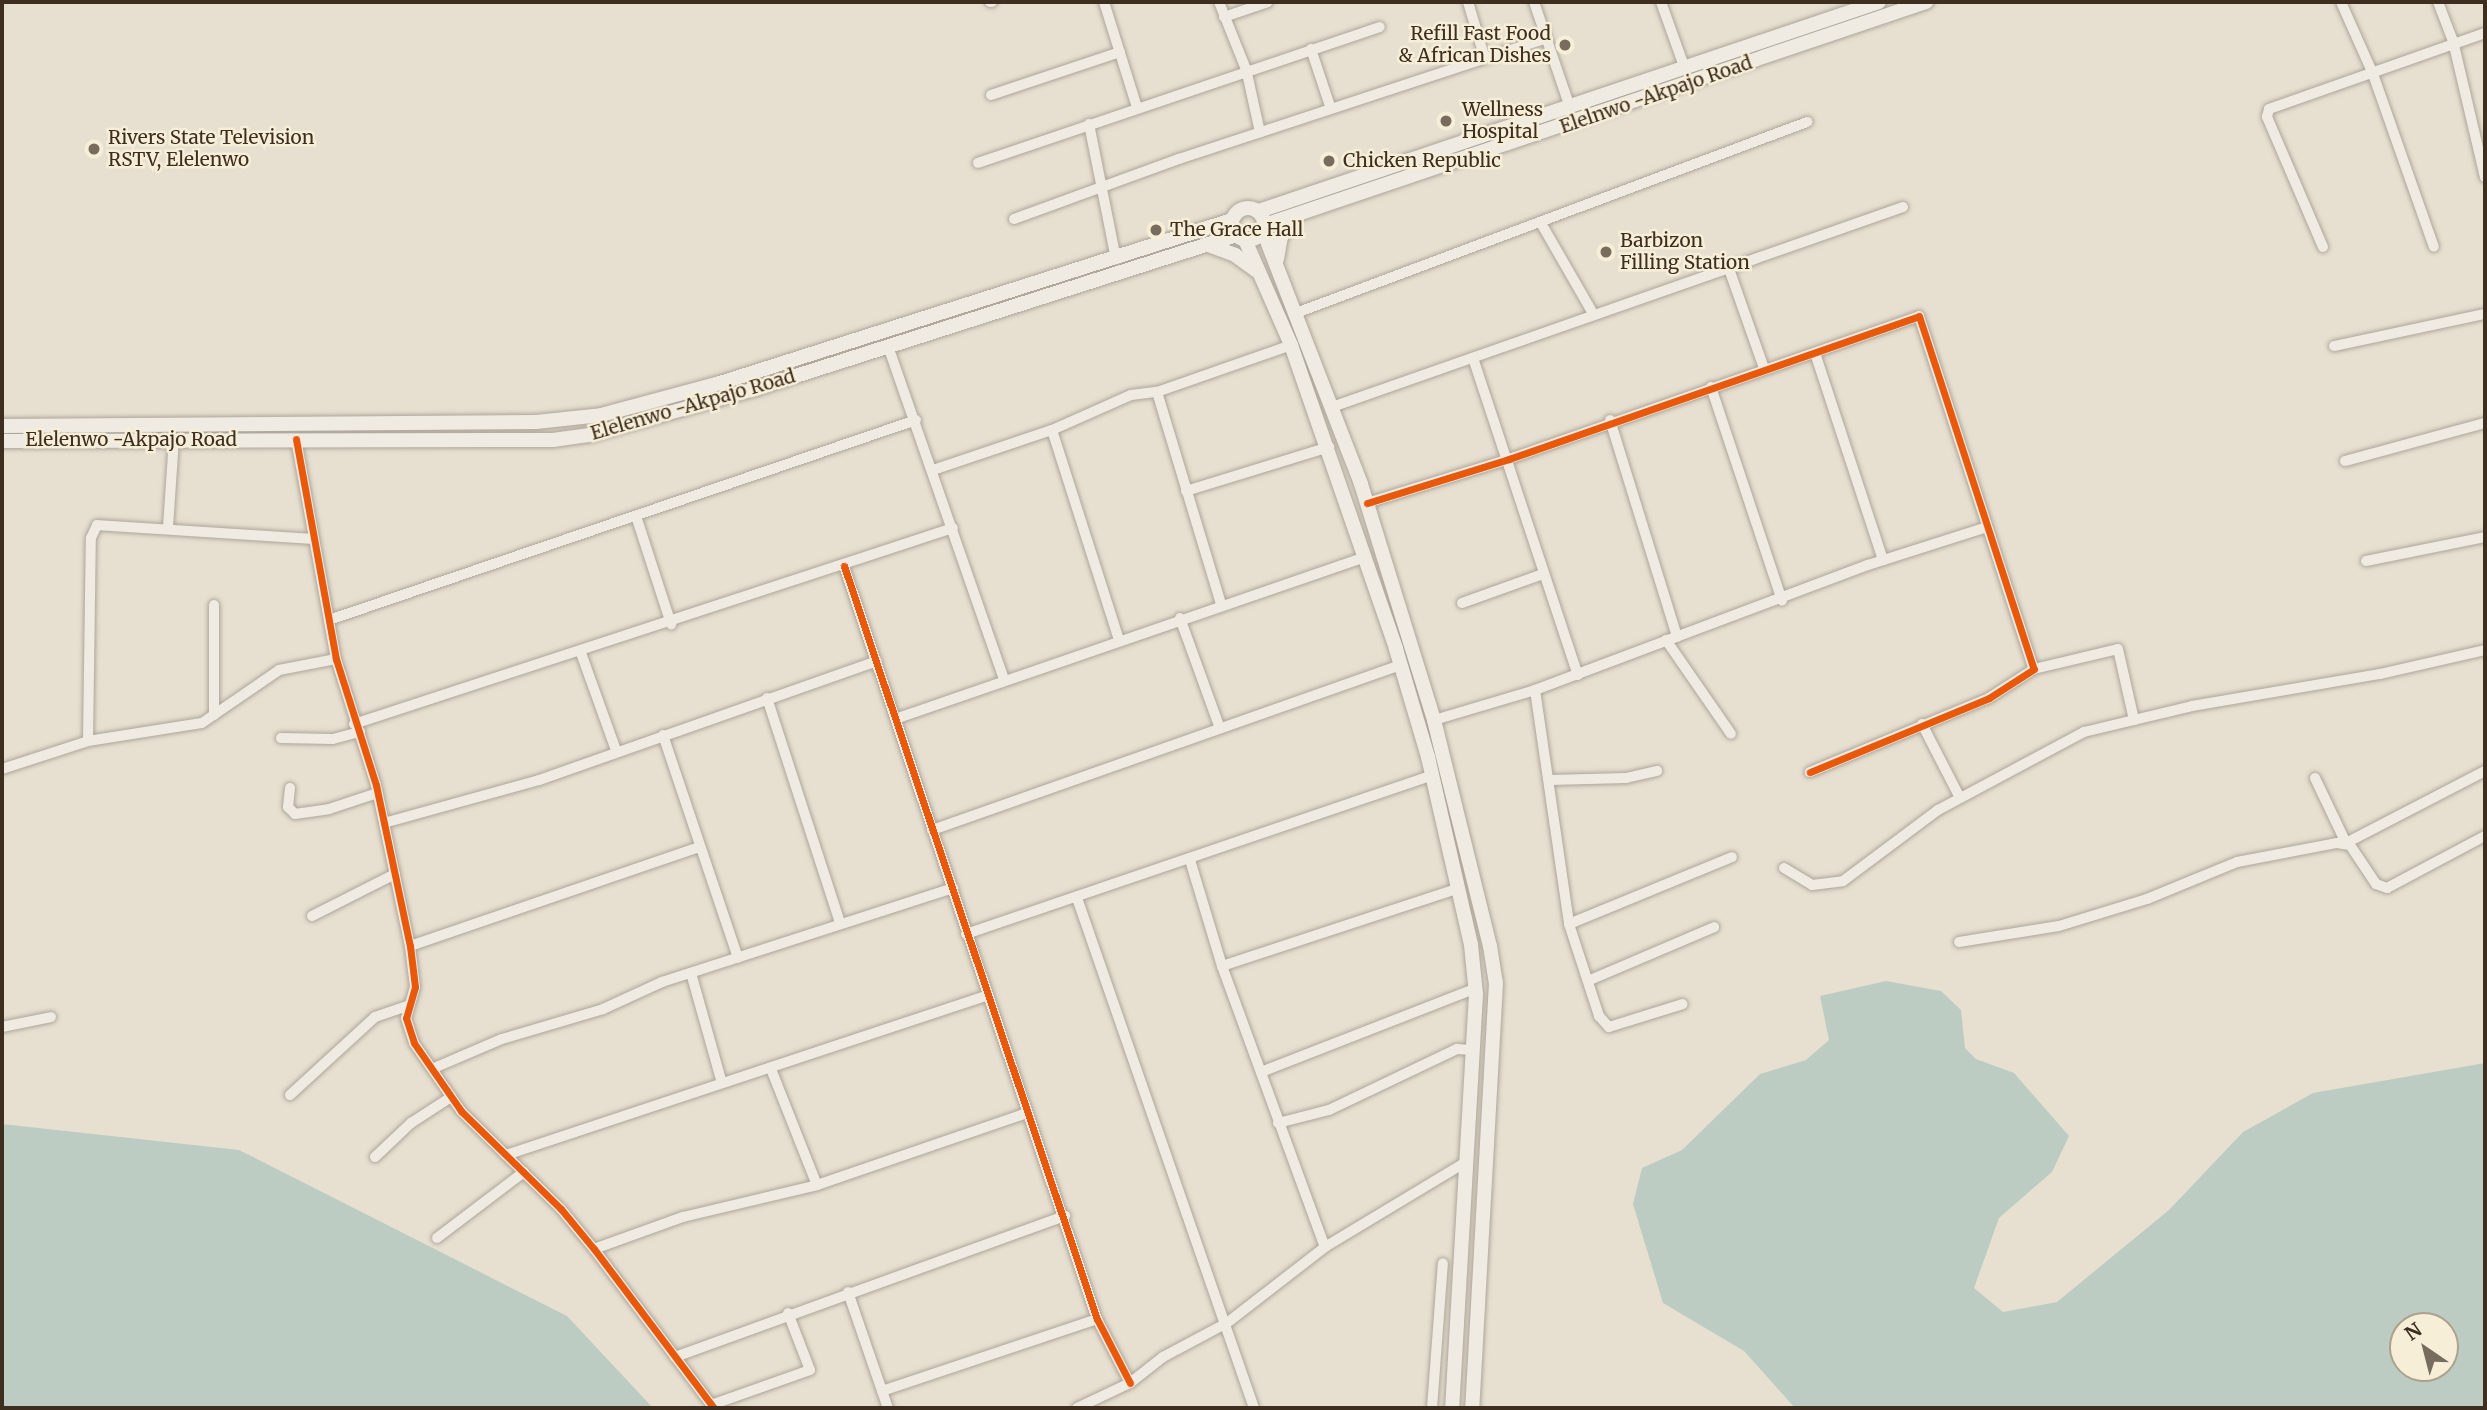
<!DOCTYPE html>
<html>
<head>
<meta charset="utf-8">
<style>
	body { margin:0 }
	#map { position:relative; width:2487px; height:1410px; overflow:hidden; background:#e7e0d1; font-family:Merriweather,serif }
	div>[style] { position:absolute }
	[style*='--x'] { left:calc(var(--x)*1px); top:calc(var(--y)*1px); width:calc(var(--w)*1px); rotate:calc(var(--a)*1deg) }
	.water>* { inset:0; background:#bcccc2 }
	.roads { filter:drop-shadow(0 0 2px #ada599) drop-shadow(0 0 2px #ada599) }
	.minor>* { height:10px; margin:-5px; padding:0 5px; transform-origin:5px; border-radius:5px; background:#efebe3 }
	.secondary>* { height:14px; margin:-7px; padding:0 7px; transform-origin:7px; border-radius:7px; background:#efebe3 }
	.secondary>.ring { margin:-7px; padding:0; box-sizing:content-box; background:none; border:14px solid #efebe3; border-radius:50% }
	.cycleway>* { height:7px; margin:-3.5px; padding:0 3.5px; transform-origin:3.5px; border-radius:3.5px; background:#e8590c }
	.dots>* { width:19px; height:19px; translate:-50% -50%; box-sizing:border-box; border:4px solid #f7eed8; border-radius:50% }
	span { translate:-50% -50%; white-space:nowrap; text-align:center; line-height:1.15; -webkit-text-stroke:5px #f7eed8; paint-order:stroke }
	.poi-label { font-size:19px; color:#3d2e20 }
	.right { translate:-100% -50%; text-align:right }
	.left { translate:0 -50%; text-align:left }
	.street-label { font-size:19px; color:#3d2e20 }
	.frame { position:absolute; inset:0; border:4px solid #3d2e20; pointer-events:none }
	.north { position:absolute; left:2389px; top:1312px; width:70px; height:70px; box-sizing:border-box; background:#f7eed8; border:2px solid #ada18e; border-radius:50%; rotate:325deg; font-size:19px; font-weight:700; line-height:28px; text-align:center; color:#3d2e20 }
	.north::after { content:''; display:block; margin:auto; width:24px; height:32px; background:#786c5e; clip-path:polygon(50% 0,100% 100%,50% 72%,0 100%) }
</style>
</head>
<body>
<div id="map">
	<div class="water">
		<i style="clip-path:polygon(evenodd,1886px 981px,1941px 991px,1961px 1010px,1965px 1048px,1976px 1059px,2014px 1073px,2069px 1136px,2052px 1172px,1999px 1218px,1974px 1288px,2003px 1312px,2057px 1302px,2169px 1210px,2243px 1132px,2313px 1093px,2485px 1063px,2485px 1408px,1795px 1408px,1744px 1351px,1663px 1303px,1633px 1204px,1642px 1168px,1682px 1150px,1760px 1074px,1806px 1060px,1829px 1040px,1820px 996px,1886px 981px,2403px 1326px,2445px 1326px,2445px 1368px,2403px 1368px,2403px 1326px)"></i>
		<i style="clip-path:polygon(2px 1124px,239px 1150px,567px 1316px,653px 1408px,2px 1408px)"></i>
	</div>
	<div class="roads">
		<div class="minor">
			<i style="--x:990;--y:2;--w:2;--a:0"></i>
			<i style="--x:1104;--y:2;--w:110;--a:72.6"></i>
			<i style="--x:1219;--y:2;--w:72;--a:68.1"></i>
			<i style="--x:1246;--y:69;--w:65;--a:77.5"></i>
			<i style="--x:1468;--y:2;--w:59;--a:73.4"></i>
			<i style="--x:1534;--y:2;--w:111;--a:71.1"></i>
			<i style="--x:1661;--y:2;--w:71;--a:70.3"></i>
			<i style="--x:2341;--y:2;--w:79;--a:66"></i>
			<i style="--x:2373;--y:74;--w:183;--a:70.6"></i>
			<i style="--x:2438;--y:2;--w:42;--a:69"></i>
			<i style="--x:2453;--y:41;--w:140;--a:76.8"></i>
			<i style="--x:1224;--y:17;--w:46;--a:-18.8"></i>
			<i style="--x:1311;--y:49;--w:63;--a:71.6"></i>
			<i style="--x:991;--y:95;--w:136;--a:-18.4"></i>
			<i style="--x:1089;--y:124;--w:138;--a:78.7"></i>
			<i style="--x:978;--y:163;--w:424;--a:-18.7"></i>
			<i style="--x:1014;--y:219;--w:176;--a:-20"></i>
			<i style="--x:1179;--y:159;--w:385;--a:-18.2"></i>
			<i style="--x:1541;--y:223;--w:106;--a:60.1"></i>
			<i style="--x:2323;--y:247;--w:142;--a:-113.3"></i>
			<i style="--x:2267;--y:117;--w:8;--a:-76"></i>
			<i style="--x:2269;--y:109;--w:229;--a:-19.4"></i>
			<i style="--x:1728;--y:266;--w:108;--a:70.6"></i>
			<i style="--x:1296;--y:313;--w:546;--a:-20.49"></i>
			<i style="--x:888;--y:346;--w:354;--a:70.8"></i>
			<i style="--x:2334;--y:346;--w:154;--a:-12"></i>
			<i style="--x:1815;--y:353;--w:218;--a:71.8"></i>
			<i style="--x:1473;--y:358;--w:334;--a:71.7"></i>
			<i style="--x:1711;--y:387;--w:225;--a:71.6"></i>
			<i style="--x:1157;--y:392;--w:221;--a:73.2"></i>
			<i style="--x:1332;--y:407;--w:605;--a:-19.3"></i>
			<i style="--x:1610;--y:420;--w:227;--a:72.8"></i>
			<i style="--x:1052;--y:430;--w:220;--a:72.3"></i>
			<i style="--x:296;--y:439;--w:224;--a:79.7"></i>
			<i style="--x:336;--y:659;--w:132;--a:72.4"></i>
			<i style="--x:376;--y:785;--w:165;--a:78.1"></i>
			<i style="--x:410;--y:946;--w:41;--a:83"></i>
			<i style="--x:415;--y:987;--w:32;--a:106"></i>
			<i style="--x:406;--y:1018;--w:26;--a:72"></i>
			<i style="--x:414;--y:1043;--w:83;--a:55.3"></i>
			<i style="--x:461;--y:1111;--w:140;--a:44.4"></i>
			<i style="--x:561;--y:1209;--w:52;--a:50.5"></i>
			<i style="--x:594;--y:1249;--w:199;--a:53"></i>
			<i style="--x:2345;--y:461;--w:145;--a:-15.2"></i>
			<i style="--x:933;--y:470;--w:126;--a:-18.6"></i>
			<i style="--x:1052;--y:430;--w:86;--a:-23.9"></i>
			<i style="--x:1131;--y:395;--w:26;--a:-7"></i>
			<i style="--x:1157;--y:392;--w:142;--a:-19.3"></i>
			<i style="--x:1186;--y:491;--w:150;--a:-17.1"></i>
			<i style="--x:1367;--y:503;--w:149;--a:-17.2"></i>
			<i style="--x:1509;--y:459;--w:434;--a:-19.2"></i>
			<i style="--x:1919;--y:316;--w:371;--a:72"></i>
			<i style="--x:2034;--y:669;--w:54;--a:147.2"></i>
			<i style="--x:1989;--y:698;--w:194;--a:157.5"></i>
			<i style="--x:636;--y:516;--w:114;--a:72"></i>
			<i style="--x:168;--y:527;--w:88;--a:-86.1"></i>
			<i style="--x:2366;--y:561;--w:121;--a:-11.4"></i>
			<i style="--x:844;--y:566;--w:794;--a:71.43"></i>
			<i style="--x:1097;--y:1319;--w:72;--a:62.7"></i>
			<i style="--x:1462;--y:603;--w:86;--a:-19.7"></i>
			<i style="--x:214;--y:605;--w:110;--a:90"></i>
			<i style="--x:1180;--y:618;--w:115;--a:70.1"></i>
			<i style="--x:329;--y:620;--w:620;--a:-18.81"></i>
			<i style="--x:1666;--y:640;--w:114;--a:55.3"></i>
			<i style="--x:581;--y:653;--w:103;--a:70.2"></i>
			<i style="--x:2034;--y:669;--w:86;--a:-13.4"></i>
			<i style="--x:2118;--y:649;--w:73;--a:77.3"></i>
			<i style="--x:1535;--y:690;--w:236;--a:81.7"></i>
			<i style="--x:1569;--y:924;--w:176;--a:-22.3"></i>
			<i style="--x:767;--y:698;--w:237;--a:72"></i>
			<i style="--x:898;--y:718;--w:495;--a:-19"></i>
			<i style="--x:1434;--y:720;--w:105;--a:-16.5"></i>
			<i style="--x:1535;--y:690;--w:356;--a:-20.6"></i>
			<i style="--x:1868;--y:565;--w:125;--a:-17.7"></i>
			<i style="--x:354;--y:724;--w:630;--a:-18.12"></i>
			<i style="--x:1922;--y:724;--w:83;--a:62.8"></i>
			<i style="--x:663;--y:735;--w:235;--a:71.4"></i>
			<i style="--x:281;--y:738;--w:52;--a:1.1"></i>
			<i style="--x:333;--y:739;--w:28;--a:-15"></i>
			<i style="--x:88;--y:741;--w:203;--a:-89.2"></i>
			<i style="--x:91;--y:538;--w:14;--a:-65"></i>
			<i style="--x:97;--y:525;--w:216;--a:3.7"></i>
			<i style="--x:2;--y:769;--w:90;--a:-18"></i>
			<i style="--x:88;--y:741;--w:115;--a:-9"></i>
			<i style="--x:202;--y:723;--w:93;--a:-34.5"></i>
			<i style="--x:279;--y:670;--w:58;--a:-10.9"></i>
			<i style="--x:2315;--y:778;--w:72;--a:64.5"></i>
			<i style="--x:2346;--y:843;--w:157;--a:-27.4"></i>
			<i style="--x:1550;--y:780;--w:76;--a:-1.5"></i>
			<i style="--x:1626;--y:778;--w:32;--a:-13"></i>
			<i style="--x:290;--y:788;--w:19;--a:96"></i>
			<i style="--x:288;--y:807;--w:10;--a:45"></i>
			<i style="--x:295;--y:814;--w:34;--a:-8"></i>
			<i style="--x:329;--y:809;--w:51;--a:-18.4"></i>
			<i style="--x:384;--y:823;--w:161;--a:-15.5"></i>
			<i style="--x:539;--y:780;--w:358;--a:-19.4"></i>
			<i style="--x:932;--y:830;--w:497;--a:-19.4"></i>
			<i style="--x:1190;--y:860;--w:111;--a:73.2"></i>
			<i style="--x:1222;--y:966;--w:299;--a:69.9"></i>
			<i style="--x:1784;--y:868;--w:33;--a:31"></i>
			<i style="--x:1812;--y:885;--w:31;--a:-7"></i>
			<i style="--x:1843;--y:881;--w:119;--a:-36.8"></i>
			<i style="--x:1938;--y:810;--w:166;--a:-28.1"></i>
			<i style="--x:2084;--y:732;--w:111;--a:-13.5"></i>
			<i style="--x:2192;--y:706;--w:191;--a:-9.7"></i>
			<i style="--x:2380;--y:674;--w:108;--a:-12.9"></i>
			<i style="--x:1077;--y:898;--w:540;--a:70.86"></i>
			<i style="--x:312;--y:916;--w:93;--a:-26.8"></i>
			<i style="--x:1569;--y:924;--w:97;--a:71.9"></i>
			<i style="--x:1599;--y:1016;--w:15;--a:48"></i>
			<i style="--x:1609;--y:1027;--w:77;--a:-17.3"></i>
			<i style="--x:966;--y:934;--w:491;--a:-18.8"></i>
			<i style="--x:1959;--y:942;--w:101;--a:-9.1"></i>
			<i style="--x:2059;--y:926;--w:92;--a:-17.1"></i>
			<i style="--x:2147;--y:899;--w:97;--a:-22.3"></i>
			<i style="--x:2237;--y:862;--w:102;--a:-10.8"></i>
			<i style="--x:2337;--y:843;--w:13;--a:9"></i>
			<i style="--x:2350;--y:845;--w:47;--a:56.3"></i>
			<i style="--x:2376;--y:884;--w:12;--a:20"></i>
			<i style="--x:2387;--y:888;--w:111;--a:-28"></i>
			<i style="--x:410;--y:946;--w:305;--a:-18.9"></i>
			<i style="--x:1222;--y:966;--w:246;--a:-18.2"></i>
			<i style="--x:691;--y:973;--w:114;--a:74.3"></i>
			<i style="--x:1590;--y:980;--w:135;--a:-23.1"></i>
			<i style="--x:2;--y:1027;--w:50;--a:-11.5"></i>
			<i style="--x:434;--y:1068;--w:74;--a:-23.1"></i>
			<i style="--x:502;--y:1039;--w:105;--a:-16.5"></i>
			<i style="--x:603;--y:1009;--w:65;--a:-24.6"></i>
			<i style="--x:662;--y:982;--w:306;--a:-17.9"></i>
			<i style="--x:771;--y:1069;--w:125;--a:68.4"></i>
			<i style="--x:1261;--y:1072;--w:231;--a:-21.3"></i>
			<i style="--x:290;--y:1095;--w:115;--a:-42.5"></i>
			<i style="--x:375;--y:1017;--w:34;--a:-19"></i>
			<i style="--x:1278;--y:1123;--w:53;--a:-14.3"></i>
			<i style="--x:1329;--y:1110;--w:142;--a:-25.5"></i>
			<i style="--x:1457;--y:1049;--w:16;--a:4"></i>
			<i style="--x:506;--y:1155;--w:506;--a:-18.33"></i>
			<i style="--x:375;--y:1157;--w:50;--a:-43.4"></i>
			<i style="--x:411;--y:1123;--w:48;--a:-33"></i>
			<i style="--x:437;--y:1238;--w:109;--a:-37.2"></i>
			<i style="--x:594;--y:1249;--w:95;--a:-19.8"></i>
			<i style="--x:683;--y:1217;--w:138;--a:-13.4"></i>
			<i style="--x:817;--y:1185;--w:222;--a:-18.9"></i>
			<i style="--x:848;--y:1292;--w:123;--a:71"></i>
			<i style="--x:675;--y:1357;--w:415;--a:-19.9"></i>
			<i style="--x:882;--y:1391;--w:227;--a:-18.5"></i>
			<i style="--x:711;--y:1405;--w:105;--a:-19.5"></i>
			<i style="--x:810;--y:1370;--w:61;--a:-111.1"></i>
			<i style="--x:1077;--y:1408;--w:59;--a:-25.3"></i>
			<i style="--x:1130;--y:1383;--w:42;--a:-38.2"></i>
			<i style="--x:1163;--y:1357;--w:72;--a:-28"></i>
			<i style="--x:1227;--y:1323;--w:124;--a:-37.8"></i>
			<i style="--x:1325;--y:1247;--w:165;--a:-31.1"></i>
			<i style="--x:1432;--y:1408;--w:145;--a:-85.7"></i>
		</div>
		<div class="secondary">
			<i class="ring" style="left:1232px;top:208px;width:18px;height:18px"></i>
			<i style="--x:1259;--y:211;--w:654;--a:-18.63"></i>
			<i style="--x:1265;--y:225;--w:698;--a:-18.64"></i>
			<i style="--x:1263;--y:231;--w:271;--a:68.8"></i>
			<i style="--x:1361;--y:484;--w:247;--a:72.8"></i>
			<i style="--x:1434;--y:720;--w:233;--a:76.1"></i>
			<i style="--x:1490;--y:946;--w:37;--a:81"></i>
			<i style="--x:1496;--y:983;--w:426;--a:93.2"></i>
			<i style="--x:1245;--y:240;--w:115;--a:66.3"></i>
			<i style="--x:1291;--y:345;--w:322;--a:70.9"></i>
			<i style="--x:1396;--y:649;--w:113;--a:73.5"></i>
			<i style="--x:1428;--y:757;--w:193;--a:77.1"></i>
			<i style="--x:1471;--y:945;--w:49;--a:84.2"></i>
			<i style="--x:1476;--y:994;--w:415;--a:93.3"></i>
			<i style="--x:1208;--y:245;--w:29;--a:20"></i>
			<i style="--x:1235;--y:255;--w:29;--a:36"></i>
			<i style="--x:1277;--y:259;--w:22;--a:-80"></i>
			<i style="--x:1281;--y:237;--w:26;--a:-54"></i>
			<i style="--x:2;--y:426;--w:534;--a:-0.43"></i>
			<i style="--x:536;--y:422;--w:65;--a:-6.1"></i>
			<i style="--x:601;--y:415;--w:123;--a:-15.1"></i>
			<i style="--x:720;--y:383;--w:537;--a:-17.66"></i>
			<i style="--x:2;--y:441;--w:551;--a:-0.1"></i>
			<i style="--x:553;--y:440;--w:37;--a:-8"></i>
			<i style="--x:590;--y:435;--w:171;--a:-15.6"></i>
			<i style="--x:755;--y:389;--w:506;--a:-17.72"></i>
		</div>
	</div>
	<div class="cycleway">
		<i style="--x:296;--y:439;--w:224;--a:79.7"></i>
		<i style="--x:336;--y:659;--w:132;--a:72.4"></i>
		<i style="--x:376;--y:785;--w:165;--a:78.1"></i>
		<i style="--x:410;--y:946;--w:41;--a:83"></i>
		<i style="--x:415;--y:987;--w:32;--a:106"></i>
		<i style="--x:406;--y:1018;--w:26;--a:72"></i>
		<i style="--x:414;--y:1043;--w:83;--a:55.3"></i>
		<i style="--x:461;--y:1111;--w:140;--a:44.4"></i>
		<i style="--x:561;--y:1209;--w:52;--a:50.5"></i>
		<i style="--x:594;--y:1249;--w:199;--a:53"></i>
		<i style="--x:1367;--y:503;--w:149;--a:-17.2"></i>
		<i style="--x:1509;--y:459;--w:434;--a:-19.2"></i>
		<i style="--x:1919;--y:316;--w:371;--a:72"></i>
		<i style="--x:2034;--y:669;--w:54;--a:147.2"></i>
		<i style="--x:1989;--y:698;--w:194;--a:157.5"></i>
		<i style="--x:844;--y:566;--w:794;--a:71.43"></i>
		<i style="--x:1097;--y:1319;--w:72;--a:62.7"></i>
	</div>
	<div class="dots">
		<i style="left:1565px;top:45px;background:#786c5e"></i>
		<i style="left:1446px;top:121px;background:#786c5e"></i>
		<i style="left:94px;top:149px;background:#786c5e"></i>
		<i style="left:1329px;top:161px;background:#786c5e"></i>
		<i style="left:1156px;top:230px;background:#786c5e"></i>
		<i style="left:1606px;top:252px;background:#786c5e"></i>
	</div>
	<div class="poi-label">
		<span class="right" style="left:1551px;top:45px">Refill Fast Food<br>&amp; African Dishes</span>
		<span class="left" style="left:1462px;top:121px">Wellness<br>Hospital</span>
		<span class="left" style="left:108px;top:149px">Rivers State Television<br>RSTV, Elelenwo</span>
		<span class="left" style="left:1343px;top:161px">Chicken Republic</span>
		<span class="left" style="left:1170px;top:230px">The Grace Hall</span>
		<span class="left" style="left:1620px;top:252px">Barbizon<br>Filling Station</span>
	</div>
	<div class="street-label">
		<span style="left:1656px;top:95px;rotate:-19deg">Elelnwo -Akpajo Road</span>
		<span style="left:693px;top:405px;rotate:-16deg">Elelenwo -Akpajo Road</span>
		<span style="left:131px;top:440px">Elelenwo -Akpajo Road</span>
	</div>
	<div class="frame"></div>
	<div class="north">N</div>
</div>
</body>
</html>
